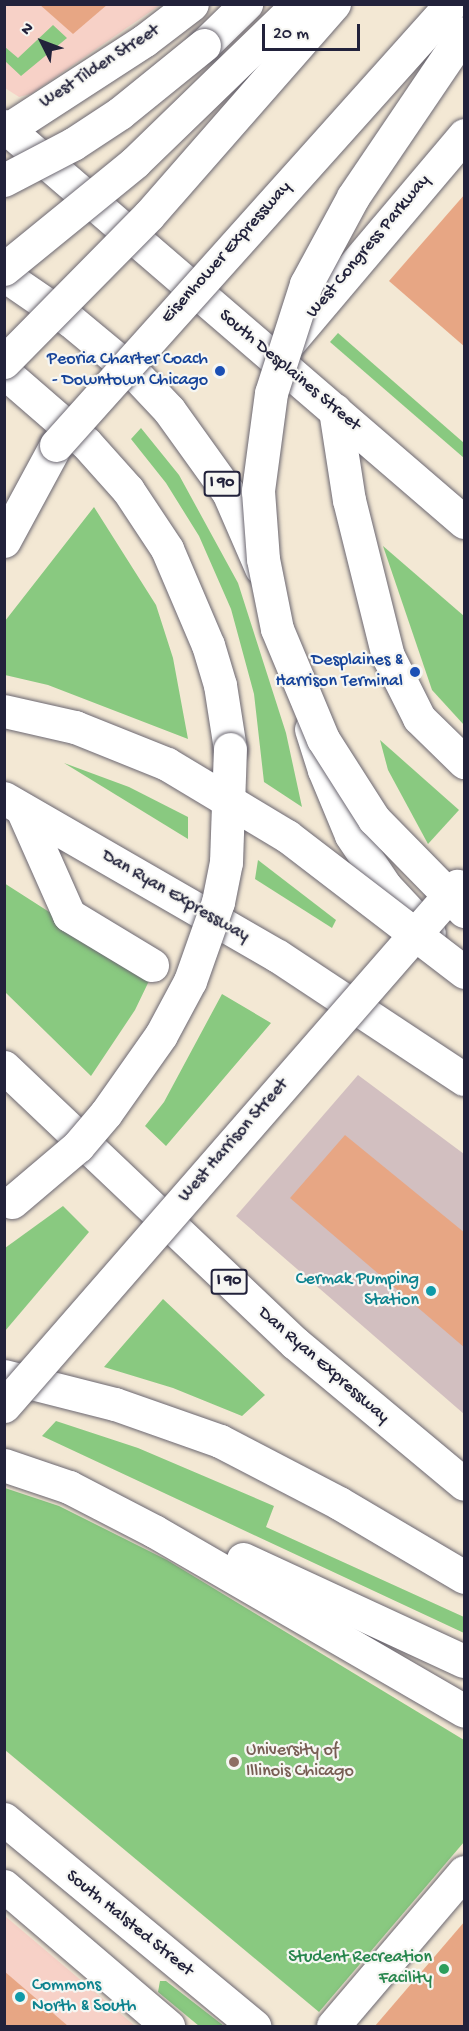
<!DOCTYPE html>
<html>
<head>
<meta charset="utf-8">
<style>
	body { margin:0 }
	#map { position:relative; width:469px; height:2031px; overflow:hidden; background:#f3e8d4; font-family:"Gochi Hand",sans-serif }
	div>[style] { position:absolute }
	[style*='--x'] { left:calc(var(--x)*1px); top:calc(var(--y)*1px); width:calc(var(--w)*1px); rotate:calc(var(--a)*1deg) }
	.built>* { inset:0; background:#f7d1c7 }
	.industrial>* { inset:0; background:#d2bfc0 }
	.green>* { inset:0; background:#89c980 }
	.building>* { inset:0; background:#e7a684 }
	.roads { filter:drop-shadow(0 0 2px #6b6771) drop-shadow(0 0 2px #6b6771) }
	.minor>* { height:33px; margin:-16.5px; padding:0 16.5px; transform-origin:16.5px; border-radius:16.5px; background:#fff }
	.major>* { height:33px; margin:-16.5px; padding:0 16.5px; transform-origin:16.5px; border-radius:16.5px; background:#fff }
	.highway>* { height:33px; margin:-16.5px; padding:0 16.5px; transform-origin:16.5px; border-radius:16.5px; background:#fff }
	.bridges { filter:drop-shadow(0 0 2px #6b6771) drop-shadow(0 0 2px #6b6771) }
	.major-bridge>* { height:33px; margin:-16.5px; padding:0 16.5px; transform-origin:16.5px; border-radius:16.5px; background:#fff }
	.highway-bridge>* { height:33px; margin:-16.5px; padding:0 16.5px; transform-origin:16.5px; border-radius:16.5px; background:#fff }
	.dots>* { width:16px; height:16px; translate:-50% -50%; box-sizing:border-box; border:3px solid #f6f6f2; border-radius:50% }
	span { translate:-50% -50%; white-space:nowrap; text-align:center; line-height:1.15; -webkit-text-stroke:4.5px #f6f6f2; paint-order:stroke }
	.shield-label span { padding:2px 4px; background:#f6f6f2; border:2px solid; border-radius:4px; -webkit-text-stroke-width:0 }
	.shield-label { font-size:16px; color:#22223b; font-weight:700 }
	.street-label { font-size:18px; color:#22223b }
	.transit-label { font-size:18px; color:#164399 }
	.right { translate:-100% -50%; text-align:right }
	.culture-label { font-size:18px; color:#0d838f }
	.left { translate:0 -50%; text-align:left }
	.education-label { font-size:18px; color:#785e54 }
	.leisure-label { font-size:18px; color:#27864d }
	.frame { position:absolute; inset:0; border:6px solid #22223b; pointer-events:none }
	.north { position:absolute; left:12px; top:12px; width:60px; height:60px; -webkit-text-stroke:4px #f6f6f2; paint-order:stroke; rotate:312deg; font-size:16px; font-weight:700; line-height:24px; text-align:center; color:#22223b }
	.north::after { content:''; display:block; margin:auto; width:21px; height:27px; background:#22223b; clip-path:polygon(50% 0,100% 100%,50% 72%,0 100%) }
	.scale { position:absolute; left:262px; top:24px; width:98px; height:27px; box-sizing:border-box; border:3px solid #22223b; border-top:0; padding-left:8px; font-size:18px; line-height:21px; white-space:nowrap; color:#22223b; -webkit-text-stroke:4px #f6f6f2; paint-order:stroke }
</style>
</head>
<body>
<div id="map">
	<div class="built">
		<i style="clip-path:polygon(5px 5px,160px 5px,31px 94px,19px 97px,5px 88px)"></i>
		<i style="clip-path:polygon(5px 1916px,135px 2026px,5px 2026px)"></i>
	</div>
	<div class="industrial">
		<i style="clip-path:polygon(358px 1075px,464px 1154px,464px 1414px,236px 1216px)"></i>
	</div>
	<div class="green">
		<i style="clip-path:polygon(53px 25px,67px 38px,21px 76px,5px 61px,5px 47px,18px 58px)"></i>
		<i style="clip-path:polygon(338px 333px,464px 443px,464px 458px,330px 342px)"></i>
		<i style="clip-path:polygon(141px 428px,179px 475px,238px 583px,286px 733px,302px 807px,264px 782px,254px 694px,231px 609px,199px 536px,166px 483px,131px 439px)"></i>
		<i style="clip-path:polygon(94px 507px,156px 605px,173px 658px,188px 739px,48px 685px,5px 675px,5px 621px)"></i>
		<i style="clip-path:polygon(383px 546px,464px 616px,464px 725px,432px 690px)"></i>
		<i style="clip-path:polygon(380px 740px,459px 810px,428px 844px,388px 770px)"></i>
		<i style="clip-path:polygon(64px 763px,129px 787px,188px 817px,188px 839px)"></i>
		<i style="clip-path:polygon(258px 860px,336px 920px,332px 928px,255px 879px)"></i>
		<i style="clip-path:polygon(4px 883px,68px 924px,161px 956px,135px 1010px,91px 1076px,5px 992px)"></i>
		<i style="clip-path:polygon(222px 994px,271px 1023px,166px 1146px,145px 1126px,164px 1102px)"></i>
		<i style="clip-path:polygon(63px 1206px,89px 1232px,5px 1331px,5px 1248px)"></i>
		<i style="clip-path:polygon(163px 1299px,265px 1395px,242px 1416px,173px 1388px,104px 1367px)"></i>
		<i style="clip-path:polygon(56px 1421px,138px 1448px,274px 1506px,266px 1527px,464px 1617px,464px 1633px,42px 1436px)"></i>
		<i style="clip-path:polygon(5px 1488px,59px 1506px,167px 1560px,464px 1740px,464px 1842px,319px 2012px,5px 1750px)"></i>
		<i style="clip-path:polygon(160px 1981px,166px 1981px,224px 2026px,199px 2026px,158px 1992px)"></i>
	</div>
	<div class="building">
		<i style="clip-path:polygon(39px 4px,108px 4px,73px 34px)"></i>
		<i style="clip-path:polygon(465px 194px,465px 347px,389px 281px)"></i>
		<i style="clip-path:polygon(345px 1135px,465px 1233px,465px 1348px,290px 1198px)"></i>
		<i style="clip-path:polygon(465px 1921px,465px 2026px,375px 2026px)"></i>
		<i style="clip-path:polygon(4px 1971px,68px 2026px,4px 2026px)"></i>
	</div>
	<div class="roads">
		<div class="minor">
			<i style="--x:8;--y:129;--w:163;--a:-33"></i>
			<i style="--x:145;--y:40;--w:59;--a:-37.5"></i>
			<i style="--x:286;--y:346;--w:276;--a:-49.8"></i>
			<i style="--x:335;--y:410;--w:91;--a:81.2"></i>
			<i style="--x:349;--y:500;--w:161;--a:76"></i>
			<i style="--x:388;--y:656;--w:69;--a:63.4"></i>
			<i style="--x:419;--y:718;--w:63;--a:44.4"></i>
			<i style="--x:22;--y:809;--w:116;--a:66.1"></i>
			<i style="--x:69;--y:915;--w:97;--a:31.1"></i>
			<i style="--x:333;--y:2026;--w:202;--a:-49.6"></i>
		</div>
		<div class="major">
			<i style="--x:4;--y:126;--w:607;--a:40.72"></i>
			<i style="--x:4;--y:1819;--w:325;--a:39.6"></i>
			<i style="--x:4;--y:1886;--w:216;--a:40.5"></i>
		</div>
		<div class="highway">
			<i style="--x:204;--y:45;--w:59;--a:-44.3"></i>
			<i style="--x:4;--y:275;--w:81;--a:34.5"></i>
			<i style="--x:71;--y:321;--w:85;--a:39.7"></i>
			<i style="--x:136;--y:375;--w:48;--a:46.7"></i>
			<i style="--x:169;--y:410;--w:101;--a:54.3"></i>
			<i style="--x:228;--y:492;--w:83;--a:66.5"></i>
			<i style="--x:4;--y:372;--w:108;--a:40.9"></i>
			<i style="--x:86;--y:443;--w:63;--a:48.2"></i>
			<i style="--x:128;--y:490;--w:71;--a:56.5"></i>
			<i style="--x:167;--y:549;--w:104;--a:66.9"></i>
			<i style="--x:208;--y:645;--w:42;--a:73.3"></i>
			<i style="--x:220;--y:685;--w:65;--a:81.1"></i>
			<i style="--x:4;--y:541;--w:109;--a:-61.6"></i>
			<i style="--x:311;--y:729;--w:43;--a:72.4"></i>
			<i style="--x:324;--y:770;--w:70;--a:67.4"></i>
			<i style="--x:351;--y:835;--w:61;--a:56.3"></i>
			<i style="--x:385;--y:886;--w:64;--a:46.9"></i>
			<i style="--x:4;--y:798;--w:316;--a:30"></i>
			<i style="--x:278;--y:956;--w:223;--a:33.5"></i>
			<i style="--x:4;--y:1067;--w:401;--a:43.5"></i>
			<i style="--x:295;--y:1343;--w:220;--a:39.8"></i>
			<i style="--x:4;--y:1376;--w:114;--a:14.2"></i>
			<i style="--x:115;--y:1404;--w:111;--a:19.4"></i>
			<i style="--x:220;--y:1441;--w:134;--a:27.5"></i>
			<i style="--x:339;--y:1503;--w:145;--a:30.6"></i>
			<i style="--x:4;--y:1465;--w:69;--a:18.7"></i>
			<i style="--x:69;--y:1487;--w:96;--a:27.4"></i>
			<i style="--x:154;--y:1531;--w:358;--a:30.1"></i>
			<i style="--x:243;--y:1559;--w:243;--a:24.8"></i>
		</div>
	</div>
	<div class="bridges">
		<div class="major-bridge">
			<i style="--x:4;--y:1406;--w:690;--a:-48.94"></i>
		</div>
		<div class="highway-bridge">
			<i style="--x:464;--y:33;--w:198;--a:124.1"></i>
			<i style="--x:353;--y:197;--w:99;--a:118.4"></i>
			<i style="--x:306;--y:284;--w:114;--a:107.8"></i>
			<i style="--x:271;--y:393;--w:99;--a:97.6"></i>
			<i style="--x:258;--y:491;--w:68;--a:85.8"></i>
			<i style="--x:263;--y:559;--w:71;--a:78.7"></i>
			<i style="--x:277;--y:629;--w:119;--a:67.3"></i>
			<i style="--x:323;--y:739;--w:95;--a:57.5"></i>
			<i style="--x:374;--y:819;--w:129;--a:45.6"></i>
			<i style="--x:4;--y:180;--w:78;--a:-27.6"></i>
			<i style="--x:73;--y:144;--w:56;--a:-33.4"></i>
			<i style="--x:120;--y:113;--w:108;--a:-39"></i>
			<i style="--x:4;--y:269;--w:169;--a:-39.2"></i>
			<i style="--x:135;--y:162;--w:227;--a:-44.1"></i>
			<i style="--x:4;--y:362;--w:206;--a:-45.4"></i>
			<i style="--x:149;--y:215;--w:281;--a:-48.8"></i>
			<i style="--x:56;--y:445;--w:592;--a:-48.15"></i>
			<i style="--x:4;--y:711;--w:73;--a:12.7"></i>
			<i style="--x:75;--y:727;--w:99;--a:21.9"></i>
			<i style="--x:167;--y:764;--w:140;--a:31"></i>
			<i style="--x:287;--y:836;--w:223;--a:37.5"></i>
			<i style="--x:12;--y:1202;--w:87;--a:-40.3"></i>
			<i style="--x:78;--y:1146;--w:43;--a:-49.7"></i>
			<i style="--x:106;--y:1113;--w:95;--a:-54.8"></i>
			<i style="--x:161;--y:1035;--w:61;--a:-61.8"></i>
			<i style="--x:190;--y:981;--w:84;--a:-70.5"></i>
			<i style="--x:218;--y:902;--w:41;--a:-78.7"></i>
			<i style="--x:226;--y:862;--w:113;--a:-88"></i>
		</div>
	</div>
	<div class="dots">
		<i style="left:220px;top:371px;background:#1a4fb4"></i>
		<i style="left:415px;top:672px;background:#1a4fb4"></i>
		<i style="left:431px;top:1291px;background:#0f9aa8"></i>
		<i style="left:234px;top:1762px;background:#8d6e63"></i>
		<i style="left:444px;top:1969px;background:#2e9e5b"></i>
		<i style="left:20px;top:1997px;background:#0f9aa8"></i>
	</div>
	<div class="shield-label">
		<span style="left:222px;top:484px">I 90</span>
		<span style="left:229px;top:1282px">I 90</span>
	</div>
	<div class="street-label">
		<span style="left:100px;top:67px;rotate:-33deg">West Tilden Street</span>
		<span style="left:369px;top:247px;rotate:-50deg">West Congress Parkway</span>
		<span style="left:227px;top:253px;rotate:-48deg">Eisenhower Expressway</span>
		<span style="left:289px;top:371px;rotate:40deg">South Desplaines Street</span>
		<span style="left:175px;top:897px;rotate:30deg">Dan Ryan Expressway</span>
		<span style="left:234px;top:1141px;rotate:-49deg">West Harrison Street</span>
		<span style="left:323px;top:1366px;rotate:41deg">Dan Ryan Expressway</span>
		<span style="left:129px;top:1924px;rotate:39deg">South Halsted Street</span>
	</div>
	<div class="transit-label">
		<span class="right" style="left:208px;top:371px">Peoria Charter Coach<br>- Downtown Chicago</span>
		<span class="right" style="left:403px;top:672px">Desplaines &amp;<br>Harrison Terminal</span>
	</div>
	<div class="culture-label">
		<span class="right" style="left:419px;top:1291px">Cermak Pumping<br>Station</span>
		<span class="left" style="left:32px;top:1997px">Commons<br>North &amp; South</span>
	</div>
	<div class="education-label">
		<span class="left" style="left:246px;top:1762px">University of<br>Illinois Chicago</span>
	</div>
	<div class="leisure-label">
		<span class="right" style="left:432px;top:1969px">Student Recreation<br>Facility</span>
	</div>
	<div class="frame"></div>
	<div class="north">N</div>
	<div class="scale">20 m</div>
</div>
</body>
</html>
